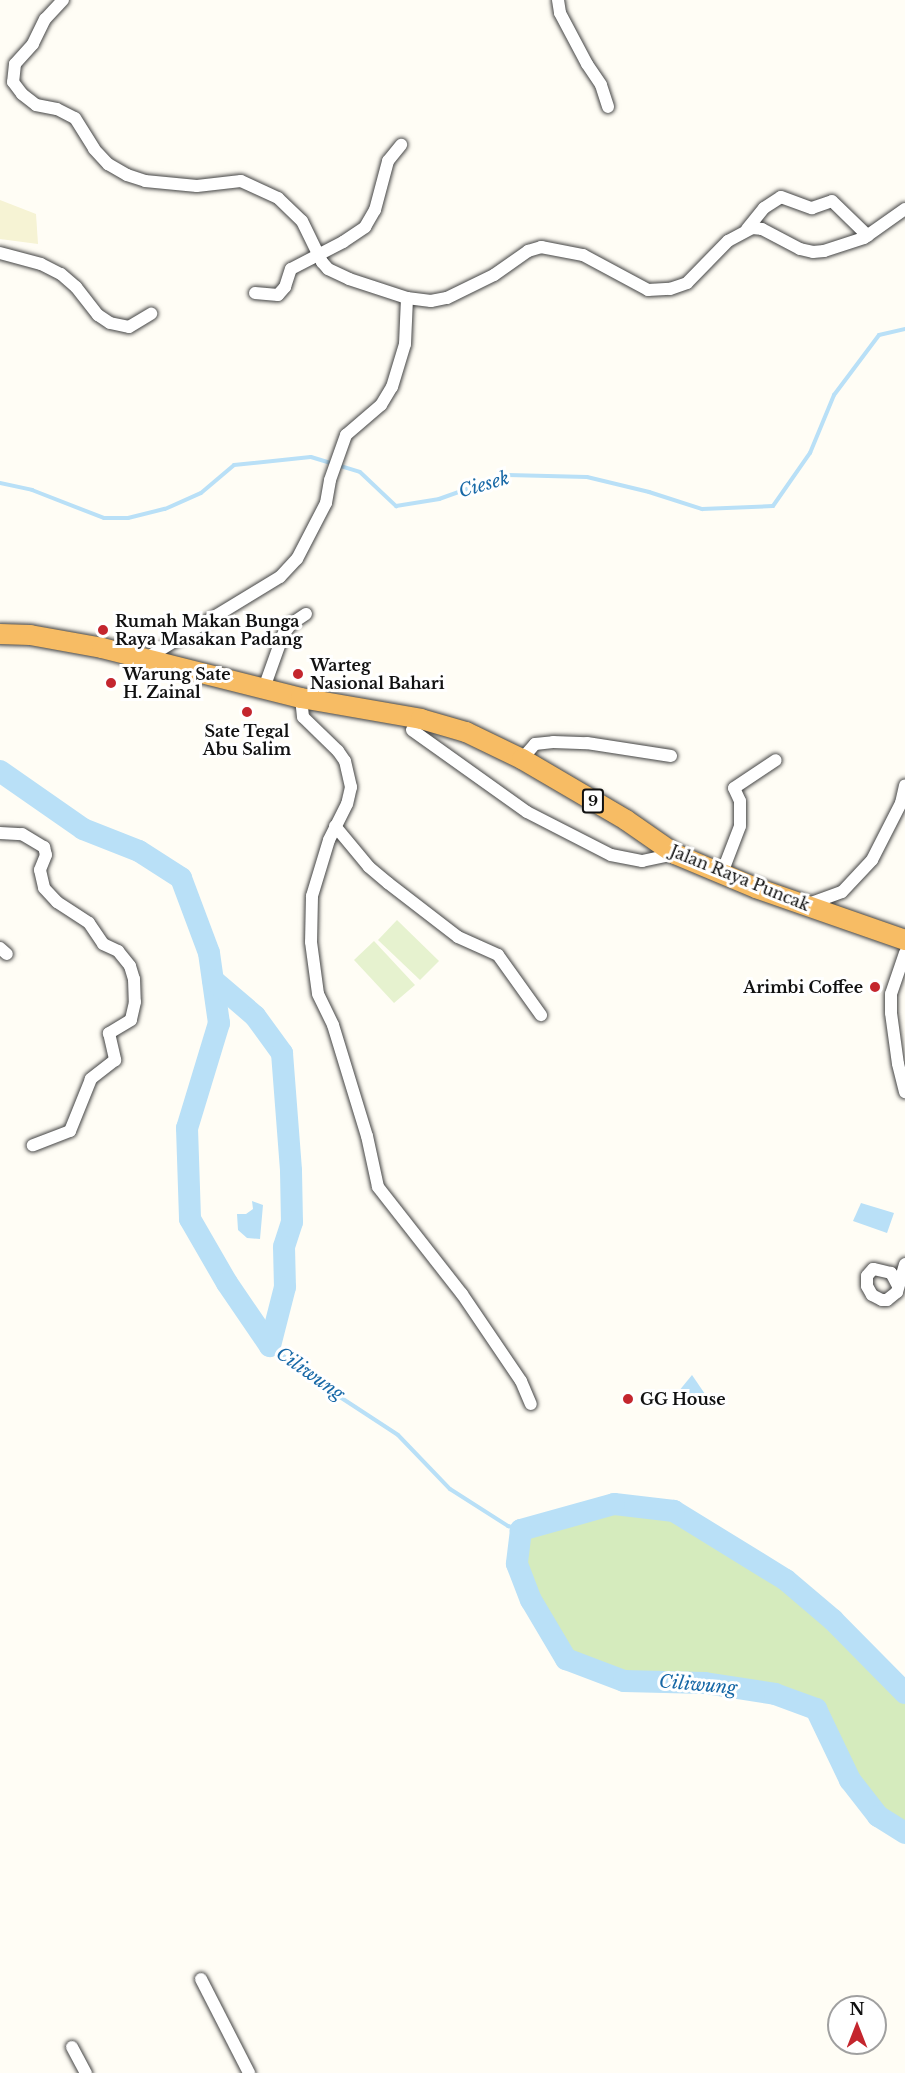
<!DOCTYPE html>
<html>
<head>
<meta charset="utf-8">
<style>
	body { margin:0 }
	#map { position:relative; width:905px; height:2073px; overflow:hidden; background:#fffdf5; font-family:"Libre Baskerville",serif }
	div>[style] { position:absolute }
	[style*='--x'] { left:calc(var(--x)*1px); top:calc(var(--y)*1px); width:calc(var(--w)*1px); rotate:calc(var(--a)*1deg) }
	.farmland>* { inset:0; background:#f6f3d4 }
	.green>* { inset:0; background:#d5ebbd }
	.pitch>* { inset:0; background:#e6f2cf }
	.water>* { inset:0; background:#b9e0f7 }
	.stream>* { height:4px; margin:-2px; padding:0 2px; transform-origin:2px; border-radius:2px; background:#b9e0f7 }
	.river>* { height:22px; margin:-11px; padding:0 11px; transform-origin:11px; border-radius:11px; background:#b9e0f7 }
	.roads { filter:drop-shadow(0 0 2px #444) drop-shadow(0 0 2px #444) }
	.minor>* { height:12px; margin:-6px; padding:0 6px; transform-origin:6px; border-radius:6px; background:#fff }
	.trunk>* { height:20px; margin:-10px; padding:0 10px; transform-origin:10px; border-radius:10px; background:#f7bc64 }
	.dots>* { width:16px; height:16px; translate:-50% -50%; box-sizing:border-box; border:3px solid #fff; border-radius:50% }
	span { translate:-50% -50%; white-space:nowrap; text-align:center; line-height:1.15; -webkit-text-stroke:6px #fff; paint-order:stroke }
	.shield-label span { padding:2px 4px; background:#fff; border:2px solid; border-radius:4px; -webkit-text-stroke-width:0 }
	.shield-label { font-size:15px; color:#111; font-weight:700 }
	.poi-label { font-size:16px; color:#111; font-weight:700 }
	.left { translate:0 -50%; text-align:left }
	.right { translate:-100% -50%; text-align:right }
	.street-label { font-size:16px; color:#111 }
	.water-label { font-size:18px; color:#1768a6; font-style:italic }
	.north { position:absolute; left:827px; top:1995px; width:60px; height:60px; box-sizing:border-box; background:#fff; border:2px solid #a0a0a0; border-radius:50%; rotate:0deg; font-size:16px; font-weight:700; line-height:24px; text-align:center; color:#111 }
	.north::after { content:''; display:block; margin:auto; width:21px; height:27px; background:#c4262e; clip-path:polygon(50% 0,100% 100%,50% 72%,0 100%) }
</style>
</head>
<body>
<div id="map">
	<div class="farmland">
		<i style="clip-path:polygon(0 200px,36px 214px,38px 244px,0 239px)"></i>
	</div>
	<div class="green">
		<i style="clip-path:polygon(614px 1504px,674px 1511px,786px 1580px,833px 1620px,905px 1693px,905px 1833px,878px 1816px,850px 1780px,815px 1709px,775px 1694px,705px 1683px,624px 1681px,566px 1659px,531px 1600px,517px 1564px,521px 1530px)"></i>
	</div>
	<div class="pitch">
		<i style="clip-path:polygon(397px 920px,439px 961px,420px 980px,378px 940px)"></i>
		<i style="clip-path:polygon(374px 941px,415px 985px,394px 1003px,354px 960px)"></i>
	</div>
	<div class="water">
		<i style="clip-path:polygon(252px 1201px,263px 1205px,260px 1239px,247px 1238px,238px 1230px,237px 1214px,246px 1214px,253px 1209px)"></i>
		<i style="clip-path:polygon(861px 1203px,894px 1213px,887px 1233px,853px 1221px)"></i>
		<i style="clip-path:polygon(692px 1375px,705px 1394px,706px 1402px,699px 1406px,676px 1403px,674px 1397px)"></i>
	</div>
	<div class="stream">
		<i style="--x:0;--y:483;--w:33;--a:12"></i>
		<i style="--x:32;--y:490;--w:77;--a:21.3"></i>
		<i style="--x:104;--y:518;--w:24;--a:0"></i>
		<i style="--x:128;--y:518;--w:38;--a:-14"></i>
		<i style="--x:165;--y:509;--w:39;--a:-24"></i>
		<i style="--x:201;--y:493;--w:43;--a:-40.3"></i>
		<i style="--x:234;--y:465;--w:77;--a:-5.9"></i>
		<i style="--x:311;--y:457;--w:51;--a:17"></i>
		<i style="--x:360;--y:472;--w:50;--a:43.4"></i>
		<i style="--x:396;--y:506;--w:44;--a:-9.2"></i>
		<i style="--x:439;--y:499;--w:71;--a:-19.7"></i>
		<i style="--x:506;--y:475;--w:81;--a:1.4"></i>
		<i style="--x:587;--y:477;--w:64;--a:13.6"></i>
		<i style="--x:649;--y:492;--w:56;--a:17.8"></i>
		<i style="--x:702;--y:509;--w:71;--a:-2.4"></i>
		<i style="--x:773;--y:506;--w:65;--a:-55.1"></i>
		<i style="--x:810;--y:453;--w:63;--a:-67.5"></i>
		<i style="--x:834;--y:395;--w:75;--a:-53.1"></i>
		<i style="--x:879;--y:335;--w:27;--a:-13"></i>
		<i style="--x:270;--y:1346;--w:87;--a:36.1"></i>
		<i style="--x:340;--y:1397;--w:69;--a:33.2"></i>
		<i style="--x:398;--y:1435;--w:75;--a:46.1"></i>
		<i style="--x:450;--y:1489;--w:69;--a:32.5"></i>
		<i style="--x:508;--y:1526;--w:14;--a:17"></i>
	</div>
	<div class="river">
		<i style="--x:0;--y:771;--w:101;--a:34.9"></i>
		<i style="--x:83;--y:829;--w:60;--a:21.4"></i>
		<i style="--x:139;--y:851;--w:50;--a:32.7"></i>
		<i style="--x:181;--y:878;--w:80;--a:69.5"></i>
		<i style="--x:209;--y:953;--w:71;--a:81.9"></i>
		<i style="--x:219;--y:1023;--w:110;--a:106.9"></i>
		<i style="--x:187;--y:1128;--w:91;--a:88.1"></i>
		<i style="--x:190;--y:1219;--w:74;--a:60"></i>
		<i style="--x:227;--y:1283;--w:76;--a:55.7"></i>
		<i style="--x:213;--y:980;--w:55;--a:40.6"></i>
		<i style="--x:255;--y:1016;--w:46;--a:53.9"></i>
		<i style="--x:282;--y:1053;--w:118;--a:85.6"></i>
		<i style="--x:291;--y:1171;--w:51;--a:88.9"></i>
		<i style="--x:292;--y:1222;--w:26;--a:108"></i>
		<i style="--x:284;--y:1247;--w:40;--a:88.6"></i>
		<i style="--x:285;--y:1287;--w:61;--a:104.3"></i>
		<i style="--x:905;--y:1693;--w:103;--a:-134.6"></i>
		<i style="--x:833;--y:1620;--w:62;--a:-139.6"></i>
		<i style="--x:786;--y:1580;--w:132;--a:-148.4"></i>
		<i style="--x:674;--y:1511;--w:60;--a:-173.3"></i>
		<i style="--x:614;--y:1504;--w:97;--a:164.4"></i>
		<i style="--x:521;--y:1530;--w:34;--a:97"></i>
		<i style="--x:517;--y:1564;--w:39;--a:69"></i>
		<i style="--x:531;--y:1600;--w:69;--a:59.3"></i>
		<i style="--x:566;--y:1659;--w:62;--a:20.8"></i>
		<i style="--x:624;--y:1681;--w:81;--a:1.4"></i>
		<i style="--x:705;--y:1683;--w:71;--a:8.9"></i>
		<i style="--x:775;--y:1694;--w:44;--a:20.1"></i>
		<i style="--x:816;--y:1709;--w:79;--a:64.4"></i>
		<i style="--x:850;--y:1780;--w:46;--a:52.1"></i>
		<i style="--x:878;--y:1816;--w:32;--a:32"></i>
	</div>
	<div class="roads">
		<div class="minor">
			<i style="--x:63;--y:0;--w:26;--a:133"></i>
			<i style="--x:45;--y:19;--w:28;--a:116"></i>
			<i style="--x:33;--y:44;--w:27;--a:132"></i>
			<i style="--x:15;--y:64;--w:18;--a:96"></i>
			<i style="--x:13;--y:82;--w:15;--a:53"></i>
			<i style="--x:22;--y:94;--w:18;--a:38"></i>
			<i style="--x:36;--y:105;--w:21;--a:11"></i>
			<i style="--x:57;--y:109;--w:20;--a:27"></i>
			<i style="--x:75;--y:118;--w:36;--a:58"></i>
			<i style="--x:94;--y:149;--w:21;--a:47"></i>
			<i style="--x:108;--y:164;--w:22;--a:30"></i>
			<i style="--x:127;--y:175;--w:19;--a:18"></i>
			<i style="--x:145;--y:181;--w:52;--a:5.5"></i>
			<i style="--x:197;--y:186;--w:44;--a:-6.5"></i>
			<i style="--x:241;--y:181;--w:41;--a:24.7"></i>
			<i style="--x:278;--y:198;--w:33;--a:44"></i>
			<i style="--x:302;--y:221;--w:46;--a:64"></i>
			<i style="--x:322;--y:262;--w:9;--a:49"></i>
			<i style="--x:328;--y:269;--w:23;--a:25"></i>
			<i style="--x:349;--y:279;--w:61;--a:18.1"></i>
			<i style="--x:407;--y:298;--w:24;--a:7"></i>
			<i style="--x:431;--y:301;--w:16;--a:-11"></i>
			<i style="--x:447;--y:298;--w:52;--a:-26.1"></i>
			<i style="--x:494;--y:275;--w:42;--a:-35.2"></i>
			<i style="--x:528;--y:251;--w:14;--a:-17"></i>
			<i style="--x:541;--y:247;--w:43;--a:10.8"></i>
			<i style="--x:583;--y:255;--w:74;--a:28.3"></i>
			<i style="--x:648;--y:290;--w:22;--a:-3"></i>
			<i style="--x:670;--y:289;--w:18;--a:-19"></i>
			<i style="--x:687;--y:283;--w:59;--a:-45.7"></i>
			<i style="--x:728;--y:241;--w:27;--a:-28"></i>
			<i style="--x:752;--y:228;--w:10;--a:6"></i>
			<i style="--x:762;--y:229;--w:43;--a:27.8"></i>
			<i style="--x:800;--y:249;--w:13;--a:13"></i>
			<i style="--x:813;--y:252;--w:11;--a:-5"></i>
			<i style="--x:824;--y:251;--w:42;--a:-18"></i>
			<i style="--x:864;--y:238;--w:50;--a:-35.3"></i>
			<i style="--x:558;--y:0;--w:13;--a:81"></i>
			<i style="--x:560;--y:13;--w:58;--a:62.1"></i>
			<i style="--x:587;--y:64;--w:25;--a:56"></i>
			<i style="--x:601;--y:85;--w:23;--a:72"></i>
			<i style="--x:747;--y:229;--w:27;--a:-51"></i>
			<i style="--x:764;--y:208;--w:20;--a:-33"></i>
			<i style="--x:781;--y:197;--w:33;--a:20"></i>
			<i style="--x:812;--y:208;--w:21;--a:-19"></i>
			<i style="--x:832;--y:201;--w:50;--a:44.2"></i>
			<i style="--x:0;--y:253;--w:42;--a:15"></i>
			<i style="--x:41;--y:264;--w:22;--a:27"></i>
			<i style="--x:61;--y:274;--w:20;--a:41"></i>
			<i style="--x:76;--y:287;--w:36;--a:52"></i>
			<i style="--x:98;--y:315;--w:14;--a:34"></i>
			<i style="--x:110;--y:323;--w:19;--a:12"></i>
			<i style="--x:129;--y:327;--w:26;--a:-31"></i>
			<i style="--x:255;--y:293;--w:23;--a:5"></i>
			<i style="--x:278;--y:295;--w:11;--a:-49"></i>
			<i style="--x:285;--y:287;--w:19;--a:-72"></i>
			<i style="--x:291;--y:269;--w:59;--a:-27.4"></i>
			<i style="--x:343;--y:242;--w:27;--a:-34"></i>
			<i style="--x:365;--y:227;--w:20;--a:-60"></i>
			<i style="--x:375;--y:210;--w:51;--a:-75.1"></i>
			<i style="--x:388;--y:161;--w:21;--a:-51"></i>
			<i style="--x:145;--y:659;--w:158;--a:-31.3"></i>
			<i style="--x:280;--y:577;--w:25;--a:-47"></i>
			<i style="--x:297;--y:559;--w:63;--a:-62.6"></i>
			<i style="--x:326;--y:503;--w:23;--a:-80"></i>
			<i style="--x:330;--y:480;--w:48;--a:-70.4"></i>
			<i style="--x:346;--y:435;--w:46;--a:-40.6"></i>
			<i style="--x:381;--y:405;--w:21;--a:-59"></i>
			<i style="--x:392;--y:387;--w:45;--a:-73.2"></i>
			<i style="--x:405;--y:344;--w:46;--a:-87.5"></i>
			<i style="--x:264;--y:688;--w:56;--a:-70.3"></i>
			<i style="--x:283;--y:635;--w:14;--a:-54"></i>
			<i style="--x:291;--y:624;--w:18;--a:-34"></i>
			<i style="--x:301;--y:698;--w:19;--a:84"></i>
			<i style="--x:303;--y:717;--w:49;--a:44.2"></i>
			<i style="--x:338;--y:751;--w:12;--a:55"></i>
			<i style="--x:345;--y:761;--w:27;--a:77"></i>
			<i style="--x:351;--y:787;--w:17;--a:103"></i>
			<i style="--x:347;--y:804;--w:40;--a:116.6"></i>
			<i style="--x:329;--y:840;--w:59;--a:106.9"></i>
			<i style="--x:312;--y:896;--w:46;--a:91.2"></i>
			<i style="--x:311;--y:942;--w:52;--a:82.3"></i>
			<i style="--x:318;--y:994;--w:34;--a:64"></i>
			<i style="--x:333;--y:1025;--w:116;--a:73"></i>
			<i style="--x:367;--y:1136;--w:52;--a:77.8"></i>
			<i style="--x:378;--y:1187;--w:136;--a:51.9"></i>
			<i style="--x:462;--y:1294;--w:105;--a:55.9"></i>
			<i style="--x:521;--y:1381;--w:25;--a:67"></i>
			<i style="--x:412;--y:730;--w:141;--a:35.5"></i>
			<i style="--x:527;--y:812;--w:94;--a:27.1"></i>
			<i style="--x:611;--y:855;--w:32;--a:11"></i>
			<i style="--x:642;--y:861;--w:34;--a:-12"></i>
			<i style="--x:522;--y:759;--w:20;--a:-49"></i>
			<i style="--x:535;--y:744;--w:18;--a:-6"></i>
			<i style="--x:553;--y:742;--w:34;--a:2"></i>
			<i style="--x:587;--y:743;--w:85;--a:8.8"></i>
			<i style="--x:335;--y:826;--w:53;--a:50.3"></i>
			<i style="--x:369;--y:867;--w:25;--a:40"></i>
			<i style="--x:388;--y:883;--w:88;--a:37.6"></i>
			<i style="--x:458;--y:937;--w:44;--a:24.2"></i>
			<i style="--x:498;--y:955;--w:74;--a:54.4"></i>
			<i style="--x:0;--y:833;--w:22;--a:3"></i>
			<i style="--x:22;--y:834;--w:26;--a:31"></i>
			<i style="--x:44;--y:847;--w:8;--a:76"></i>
			<i style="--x:46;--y:855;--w:16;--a:112"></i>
			<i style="--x:40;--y:870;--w:18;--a:77"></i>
			<i style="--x:44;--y:888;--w:19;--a:47"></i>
			<i style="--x:57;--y:902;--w:38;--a:33"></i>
			<i style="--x:89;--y:923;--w:25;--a:56"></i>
			<i style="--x:103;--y:944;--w:17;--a:25"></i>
			<i style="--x:118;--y:951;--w:19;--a:51"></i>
			<i style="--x:130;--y:966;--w:14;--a:73"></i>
			<i style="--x:134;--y:979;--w:23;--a:88"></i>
			<i style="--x:135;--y:1002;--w:18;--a:103"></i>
			<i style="--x:131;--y:1020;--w:26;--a:149"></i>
			<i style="--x:109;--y:1033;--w:28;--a:77"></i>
			<i style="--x:115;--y:1060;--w:31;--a:142"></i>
			<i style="--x:91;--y:1079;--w:56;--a:112"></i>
			<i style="--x:70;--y:1131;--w:40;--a:159"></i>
			<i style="--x:722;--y:873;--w:50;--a:-69"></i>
			<i style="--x:740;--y:826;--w:25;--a:-90"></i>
			<i style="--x:740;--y:801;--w:14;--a:-115"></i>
			<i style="--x:734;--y:788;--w:50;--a:-33.7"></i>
			<i style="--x:806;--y:905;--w:38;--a:-20"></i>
			<i style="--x:842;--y:892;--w:44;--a:-46.8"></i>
			<i style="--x:872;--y:860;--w:64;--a:-63"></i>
			<i style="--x:901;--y:803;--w:18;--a:-77"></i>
			<i style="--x:0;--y:948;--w:9;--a:41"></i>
			<i style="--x:905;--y:953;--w:43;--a:108.9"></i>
			<i style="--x:891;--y:994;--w:19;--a:90"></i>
			<i style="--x:891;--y:1013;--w:51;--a:82.2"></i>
			<i style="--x:898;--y:1064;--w:29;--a:76"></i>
			<i style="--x:898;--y:1286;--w:15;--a:-118"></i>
			<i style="--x:891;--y:1273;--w:18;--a:-167"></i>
			<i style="--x:873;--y:1269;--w:9;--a:131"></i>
			<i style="--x:867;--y:1276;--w:10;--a:90"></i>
			<i style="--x:867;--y:1286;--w:10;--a:61"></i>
			<i style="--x:872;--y:1295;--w:11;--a:27"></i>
			<i style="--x:882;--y:1300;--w:5;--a:0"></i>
			<i style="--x:887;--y:1300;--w:13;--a:-39"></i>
			<i style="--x:897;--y:1292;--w:29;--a:-74"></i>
			<i style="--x:201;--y:1979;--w:106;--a:62.9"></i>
			<i style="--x:72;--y:2047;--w:30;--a:62"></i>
		</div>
		<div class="trunk">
			<i style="--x:0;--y:634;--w:30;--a:2"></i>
			<i style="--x:30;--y:635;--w:73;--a:10.2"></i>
			<i style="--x:102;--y:648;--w:205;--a:14.1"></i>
			<i style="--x:301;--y:698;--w:122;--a:9.9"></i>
			<i style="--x:421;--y:719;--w:47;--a:16.1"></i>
			<i style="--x:466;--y:732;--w:62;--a:25.7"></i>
			<i style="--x:522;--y:759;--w:121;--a:30.4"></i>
			<i style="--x:626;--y:820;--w:60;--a:34.8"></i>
			<i style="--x:675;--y:854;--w:88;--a:22.8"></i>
			<i style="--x:756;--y:888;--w:158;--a:19.2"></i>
		</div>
	</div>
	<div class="dots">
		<i style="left:103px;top:630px;background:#c4262e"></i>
		<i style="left:298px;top:674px;background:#c4262e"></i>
		<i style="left:111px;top:683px;background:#c4262e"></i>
		<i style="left:247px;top:712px;background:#c4262e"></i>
		<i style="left:875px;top:987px;background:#c4262e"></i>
		<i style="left:628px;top:1399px;background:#c4262e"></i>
	</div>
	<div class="shield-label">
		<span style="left:593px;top:801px">9</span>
	</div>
	<div class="poi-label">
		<span class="left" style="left:115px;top:630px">Rumah Makan Bunga<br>Raya Masakan Padang</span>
		<span class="left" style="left:310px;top:674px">Warteg<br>Nasional Bahari</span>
		<span class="left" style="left:123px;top:683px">Warung Sate<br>H. Zainal</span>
		<span style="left:247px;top:740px">Sate Tegal<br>Abu Salim</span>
		<span class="right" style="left:863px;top:987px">Arimbi Coffee</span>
		<span class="left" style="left:640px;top:1399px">GG House</span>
	</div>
	<div class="street-label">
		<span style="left:740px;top:878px;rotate:22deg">Jalan Raya Puncak</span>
	</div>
	<div class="water-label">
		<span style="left:484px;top:485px;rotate:-16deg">Ciesek</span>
		<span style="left:310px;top:1374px;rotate:35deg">Ciliwung</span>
		<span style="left:698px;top:1685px;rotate:5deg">Ciliwung</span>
	</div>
	<div class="north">N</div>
</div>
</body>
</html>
